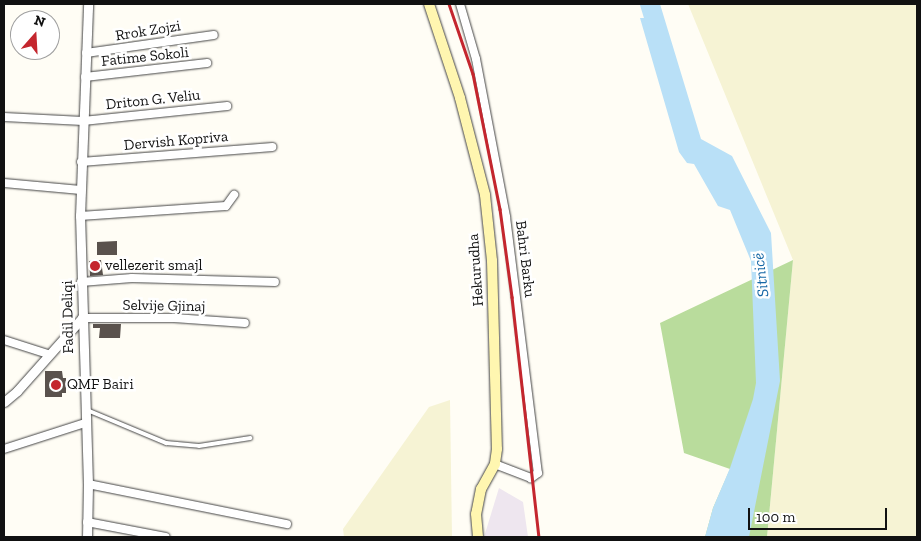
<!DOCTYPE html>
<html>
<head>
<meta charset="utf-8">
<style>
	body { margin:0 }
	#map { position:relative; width:921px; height:541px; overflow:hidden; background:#fffdf5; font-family:"Zilla Slab",serif }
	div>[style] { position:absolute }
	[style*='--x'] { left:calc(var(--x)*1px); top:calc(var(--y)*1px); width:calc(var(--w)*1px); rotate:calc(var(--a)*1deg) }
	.industrial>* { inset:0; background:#eee6ef }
	.farmland>* { inset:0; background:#f6f3d4 }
	.forest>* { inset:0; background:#b9dc9c }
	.water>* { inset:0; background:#b9e0f7 }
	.river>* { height:16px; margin:-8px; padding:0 8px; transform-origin:8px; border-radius:8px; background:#b9e0f7 }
	.building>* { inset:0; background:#5a524d }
	.roads { filter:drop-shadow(0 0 1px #444) drop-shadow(0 0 1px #444) }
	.service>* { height:4px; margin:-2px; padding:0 2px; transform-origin:2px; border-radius:2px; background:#fff }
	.minor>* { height:8px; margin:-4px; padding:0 4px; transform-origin:4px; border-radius:4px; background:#fff }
	.tertiary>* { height:9px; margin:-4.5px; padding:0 4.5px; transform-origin:4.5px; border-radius:4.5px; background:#fff }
	.secondary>* { height:10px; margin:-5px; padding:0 5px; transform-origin:5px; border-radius:5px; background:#fff6b0 }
	.rail>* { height:2.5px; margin:-1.25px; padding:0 1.25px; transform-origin:1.25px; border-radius:1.25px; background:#c4262e }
	.dots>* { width:14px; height:14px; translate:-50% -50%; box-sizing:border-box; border:2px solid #fff; border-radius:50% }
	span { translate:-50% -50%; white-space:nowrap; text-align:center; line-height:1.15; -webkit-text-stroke:5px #fff; paint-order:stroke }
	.street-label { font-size:15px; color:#111 }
	.poi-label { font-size:15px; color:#111 }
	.left { translate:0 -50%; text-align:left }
	.water-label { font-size:16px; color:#1768a6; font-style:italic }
	.frame { position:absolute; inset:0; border:5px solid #111; pointer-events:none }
	.north { position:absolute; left:10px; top:10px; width:50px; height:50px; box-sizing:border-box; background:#fff; border:1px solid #a0a0a0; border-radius:50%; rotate:19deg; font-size:14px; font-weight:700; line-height:20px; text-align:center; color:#111 }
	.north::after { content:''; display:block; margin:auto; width:18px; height:22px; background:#c4262e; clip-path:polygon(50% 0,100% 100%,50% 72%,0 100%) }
	.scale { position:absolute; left:748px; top:508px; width:139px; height:22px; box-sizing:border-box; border:2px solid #111; border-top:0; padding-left:6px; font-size:15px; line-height:18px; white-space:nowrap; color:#111; -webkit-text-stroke:4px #fff; paint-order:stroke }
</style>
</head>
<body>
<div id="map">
	<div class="industrial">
		<i style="clip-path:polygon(499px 488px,523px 502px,528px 537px,484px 537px)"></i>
	</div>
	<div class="farmland">
		<i style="clip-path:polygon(688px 4px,917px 4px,917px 537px,767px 537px,793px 260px)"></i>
		<i style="clip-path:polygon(450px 400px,452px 537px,344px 537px,343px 529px,429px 407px)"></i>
	</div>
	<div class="forest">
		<i style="clip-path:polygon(793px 260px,767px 537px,705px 537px,713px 508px,730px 469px,684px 453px,660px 323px)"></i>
	</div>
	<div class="water">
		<i style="clip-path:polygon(653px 4px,660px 4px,701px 139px,732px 156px,771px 233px,780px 381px,749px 537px,705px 537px,713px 508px,730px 468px,753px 399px,756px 383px,751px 261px,730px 210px,718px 206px,694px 164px,687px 163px,679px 152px,640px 18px,650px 18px)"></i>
	</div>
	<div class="river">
		<i style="--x:648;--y:4;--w:34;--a:73"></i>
	</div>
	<div class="building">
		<i style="clip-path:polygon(117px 241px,117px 255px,97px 255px,97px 242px)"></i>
		<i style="clip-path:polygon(101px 260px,103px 275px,90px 276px,89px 261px)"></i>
		<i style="clip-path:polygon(93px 324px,121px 324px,120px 338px,99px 338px,100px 328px,93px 328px)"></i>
		<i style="clip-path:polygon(45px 371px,62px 371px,63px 378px,66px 378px,66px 393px,62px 393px,62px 397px,45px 397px)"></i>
	</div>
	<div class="roads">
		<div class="service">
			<i style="--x:87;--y:410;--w:86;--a:22.7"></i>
			<i style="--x:166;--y:443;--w:33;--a:5"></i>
			<i style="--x:199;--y:446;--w:52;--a:-8.9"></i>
		</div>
		<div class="minor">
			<i style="--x:460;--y:4;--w:57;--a:73.8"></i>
			<i style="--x:476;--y:59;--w:161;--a:79.2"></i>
			<i style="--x:506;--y:217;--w:258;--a:82.9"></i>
			<i style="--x:538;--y:473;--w:9;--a:144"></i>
			<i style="--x:531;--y:478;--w:39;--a:-159"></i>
			<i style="--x:86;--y:53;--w:129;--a:-8"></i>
			<i style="--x:85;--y:77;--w:123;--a:-6.5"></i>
			<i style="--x:4;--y:117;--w:79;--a:2.9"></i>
			<i style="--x:83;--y:121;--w:145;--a:-5.9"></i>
			<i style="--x:81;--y:162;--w:192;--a:-4.5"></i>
			<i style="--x:4;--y:183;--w:77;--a:5.2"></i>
			<i style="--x:80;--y:216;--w:146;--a:-3.9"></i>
			<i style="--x:226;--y:206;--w:14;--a:-54"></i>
			<i style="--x:81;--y:282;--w:51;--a:-4.5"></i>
			<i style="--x:132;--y:278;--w:143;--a:1.6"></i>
			<i style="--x:82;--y:318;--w:92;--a:0"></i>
			<i style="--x:174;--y:318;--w:71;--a:4"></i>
			<i style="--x:4;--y:340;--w:46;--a:17.7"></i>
			<i style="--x:4;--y:449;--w:85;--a:-17.8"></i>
			<i style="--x:88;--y:484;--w:203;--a:11.4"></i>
			<i style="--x:87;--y:522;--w:80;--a:10.8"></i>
		</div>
		<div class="tertiary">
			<i style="--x:4;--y:402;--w:17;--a:-40"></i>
			<i style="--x:17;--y:391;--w:98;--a:-48.3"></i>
			<i style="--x:87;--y:537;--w:53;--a:-88.9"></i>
			<i style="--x:88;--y:484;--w:268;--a:-91.7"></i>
			<i style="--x:80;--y:216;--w:212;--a:-87.8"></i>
		</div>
		<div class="secondary">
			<i style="--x:429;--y:4;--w:99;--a:71.7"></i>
			<i style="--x:460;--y:98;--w:100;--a:75.5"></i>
			<i style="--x:485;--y:195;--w:66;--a:83.9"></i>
			<i style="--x:492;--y:261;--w:188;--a:88.5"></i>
			<i style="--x:497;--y:449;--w:15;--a:98"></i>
			<i style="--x:495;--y:464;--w:29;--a:119"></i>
			<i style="--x:481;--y:489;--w:25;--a:101"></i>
			<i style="--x:476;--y:514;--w:23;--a:85"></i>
		</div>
	</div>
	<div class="rail">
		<i style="--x:449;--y:4;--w:74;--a:71.1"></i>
		<i style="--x:473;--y:74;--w:138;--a:78.7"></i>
		<i style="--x:500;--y:209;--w:89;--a:82.2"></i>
		<i style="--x:512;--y:297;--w:242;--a:83.6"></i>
	</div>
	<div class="dots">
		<i style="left:95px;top:266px;background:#c4262e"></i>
		<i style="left:56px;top:385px;background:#c4262e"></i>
	</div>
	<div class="street-label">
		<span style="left:148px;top:31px;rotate:-9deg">Rrok Zojzi</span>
		<span style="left:145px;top:57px;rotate:-6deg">Fatime Sokoli</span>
		<span style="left:153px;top:100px;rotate:-6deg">Driton G. Veliu</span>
		<span style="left:176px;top:141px;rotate:-5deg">Dervish Kopriva</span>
		<span style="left:525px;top:259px;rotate:83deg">Bahri Barku</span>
		<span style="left:476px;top:270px;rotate:-94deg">Hekurudha</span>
		<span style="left:164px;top:306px;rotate:1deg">Selvije Gjinaj</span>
		<span style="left:68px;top:317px;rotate:-91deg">Fadil Deliqi</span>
	</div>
	<div class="poi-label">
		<span class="left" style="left:105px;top:266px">vellezerit smajl</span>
		<span class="left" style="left:67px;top:385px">QMF Bairi</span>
	</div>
	<div class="water-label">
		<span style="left:761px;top:275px;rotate:-97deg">Sitnicë</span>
	</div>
	<div class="frame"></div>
	<div class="north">N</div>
	<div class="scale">100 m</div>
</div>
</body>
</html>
